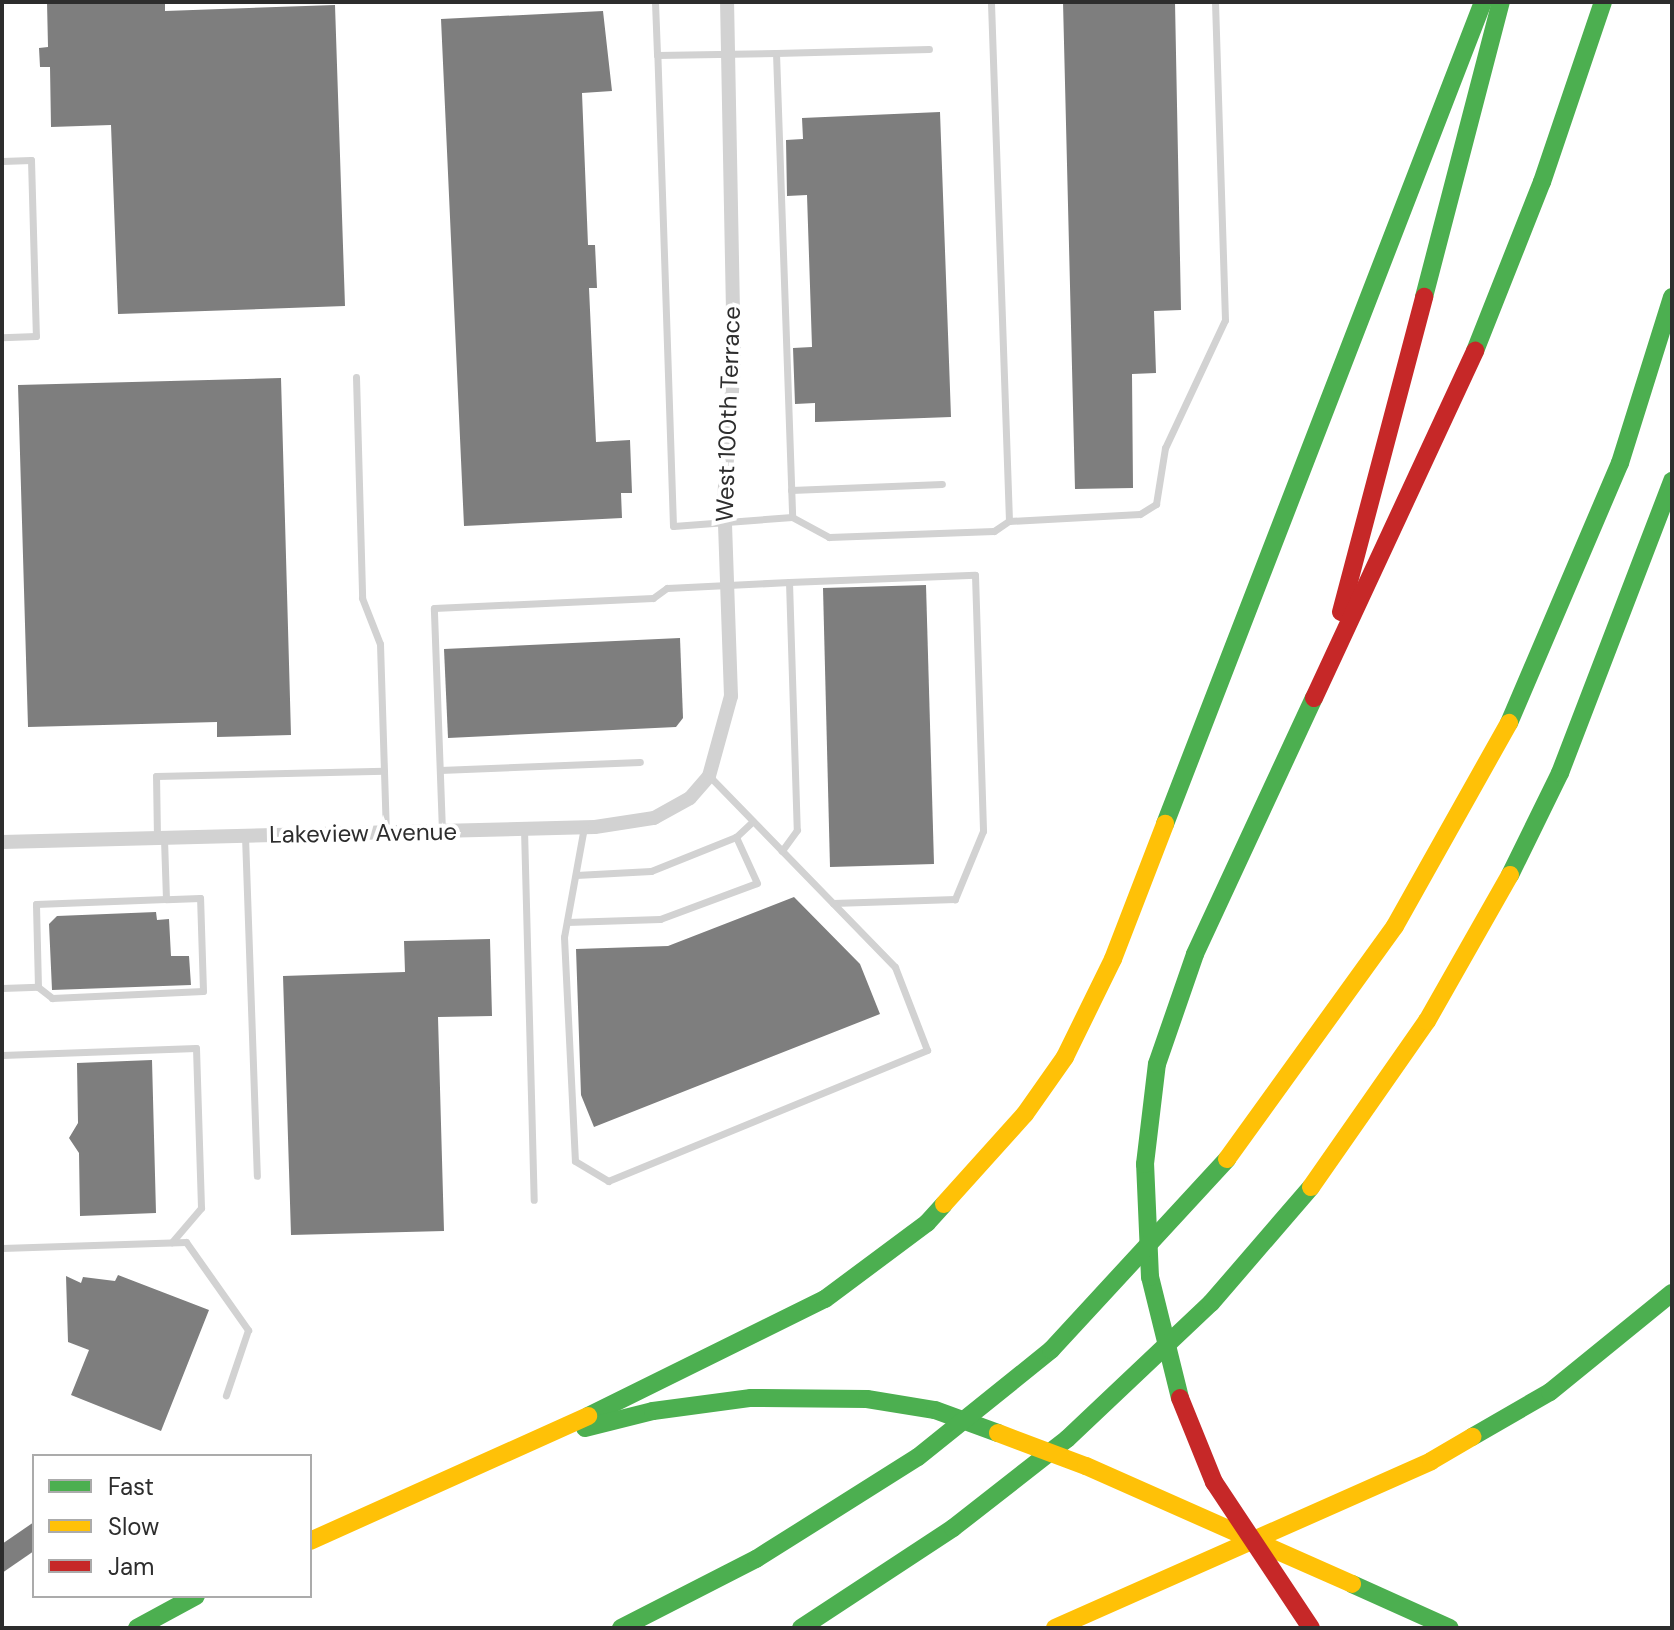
<!DOCTYPE html>
<html>
<head>
<meta charset="utf-8">
<style>
	body { margin:0 }
	#map { position:relative; width:1674px; height:1630px; overflow:hidden; background:#fff; font-family:"DM Sans",sans-serif }
	div>[style] { position:absolute }
	[style*='--x'] { left:calc(var(--x)*1px); top:calc(var(--y)*1px); width:calc(var(--w)*1px); rotate:calc(var(--a)*1deg) }
	.building>* { inset:0; background:#7e7e7e }
	.lane>* { height:7px; margin:-3.5px; padding:0 3.5px; transform-origin:3.5px; border-radius:3.5px; background:#d2d2d2 }
	.street>* { height:14px; margin:-7px; padding:0 7px; transform-origin:7px; border-radius:7px; background:#d2d2d2 }
	.fast>* { height:18px; margin:-9px; padding:0 9px; transform-origin:9px; border-radius:9px; background:#4caf50 }
	.slow>* { height:18px; margin:-9px; padding:0 9px; transform-origin:9px; border-radius:9px; background:#ffc107 }
	.jam>* { height:18px; margin:-9px; padding:0 9px; transform-origin:9px; border-radius:9px; background:#c62828 }
	span { translate:-50% -50%; white-space:nowrap; text-align:center; line-height:1.15; -webkit-text-stroke:8px #fff; paint-order:stroke }
	.street-label { font-size:24px; color:#2d2d2d }
	.frame { position:absolute; inset:0; border:4px solid #2d2d2d; pointer-events:none }
	.legend { position:absolute; left:32px; top:1454px; width:280px; height:144px; box-sizing:border-box; background:#fff; border:2px solid #ababab; margin:0; padding:10px 14px; list-style:none; font-size:24px; color:#2d2d2d }
	.legend li { display:flex; align-items:center; gap:16px; height:40px }
	.legend b { width:40px; border:2px solid #ababab }
</style>
</head>
<body>
<div id="map">
	<div class="building">
		<i style="clip-path:polygon(47px 2px,165px 2px,165px 11px,335px 5px,345px 306px,118px 314px,111px 125px,51px 127px,50px 67px,40px 67px,39px 48px,48px 47px)"></i>
		<i style="clip-path:polygon(1063px 2px,1175px 2px,1181px 310px,1154px 311px,1156px 373px,1132px 374px,1133px 488px,1075px 489px)"></i>
		<i style="clip-path:polygon(603px 11px,612px 91px,582px 93px,588px 245px,595px 245px,597px 288px,589px 288px,596px 442px,630px 440px,632px 493px,621px 493px,622px 518px,464px 526px,441px 19px)"></i>
		<i style="clip-path:polygon(940px 112px,951px 417px,815px 422px,815px 403px,795px 404px,793px 348px,812px 347px,807px 195px,787px 196px,786px 140px,803px 139px,802px 118px)"></i>
		<i style="clip-path:polygon(281px 378px,291px 735px,217px 737px,217px 722px,28px 727px,18px 385px)"></i>
		<i style="clip-path:polygon(926px 585px,934px 864px,830px 867px,823px 588px)"></i>
		<i style="clip-path:polygon(680px 638px,683px 718px,676px 727px,448px 738px,444px 649px)"></i>
		<i style="clip-path:polygon(794px 897px,860px 964px,880px 1014px,594px 1127px,581px 1095px,576px 949px,668px 946px)"></i>
		<i style="clip-path:polygon(156px 912px,157px 920px,169px 919px,171px 956px,189px 956px,191px 985px,52px 990px,49px 924px,57px 916px)"></i>
		<i style="clip-path:polygon(490px 939px,492px 1016px,438px 1017px,444px 1231px,291px 1235px,283px 976px,405px 972px,404px 941px)"></i>
		<i style="clip-path:polygon(152px 1060px,156px 1213px,80px 1216px,79px 1153px,69px 1138px,78px 1123px,77px 1063px)"></i>
		<i style="clip-path:polygon(118px 1275px,209px 1310px,161px 1431px,71px 1395px,89px 1350px,68px 1342px,66px 1276px,81px 1283px,83px 1277px,115px 1281px)"></i>
		<i style="clip-path:polygon(34px 1522px,34px 1551px,2px 1573px,2px 1544px)"></i>
	</div>
	<div class="lane">
		<i style="--x:655;--y:2;--w:53;--a:87.8"></i>
		<i style="--x:776;--y:53;--w:464;--a:88"></i>
		<i style="--x:792;--y:517;--w:119;--a:175.7"></i>
		<i style="--x:673;--y:526;--w:471;--a:-91.9"></i>
		<i style="--x:657;--y:55;--w:119;--a:-1"></i>
		<i style="--x:776;--y:53;--w:153;--a:-1.5"></i>
		<i style="--x:2;--y:161;--w:29;--a:-2"></i>
		<i style="--x:31;--y:160;--w:176;--a:88.4"></i>
		<i style="--x:36;--y:336;--w:34;--a:178"></i>
		<i style="--x:356;--y:377;--w:221;--a:88.4"></i>
		<i style="--x:362;--y:598;--w:49;--a:68.6"></i>
		<i style="--x:380;--y:644;--w:188;--a:88.2"></i>
		<i style="--x:791;--y:490;--w:151;--a:-2.3"></i>
		<i style="--x:792;--y:517;--w:42;--a:28.4"></i>
		<i style="--x:829;--y:537;--w:165;--a:-2.1"></i>
		<i style="--x:994;--y:531;--w:18;--a:-34"></i>
		<i style="--x:1009;--y:521;--w:519;--a:-91.99"></i>
		<i style="--x:1009;--y:521;--w:131;--a:-3.1"></i>
		<i style="--x:1140;--y:514;--w:19;--a:-32"></i>
		<i style="--x:1156;--y:504;--w:57;--a:-80.9"></i>
		<i style="--x:1165;--y:448;--w:141;--a:-64.9"></i>
		<i style="--x:1225;--y:320;--w:318;--a:-91.8"></i>
		<i style="--x:789;--y:582;--w:186;--a:-2.2"></i>
		<i style="--x:975;--y:575;--w:256;--a:88.2"></i>
		<i style="--x:983;--y:831;--w:74;--a:112.4"></i>
		<i style="--x:955;--y:899;--w:122;--a:178.1"></i>
		<i style="--x:440;--y:770;--w:200;--a:-2.3"></i>
		<i style="--x:584;--y:827;--w:112;--a:100.3"></i>
		<i style="--x:564;--y:937;--w:224;--a:87.2"></i>
		<i style="--x:575;--y:1161;--w:39;--a:31"></i>
		<i style="--x:608;--y:1181;--w:345;--a:-22.3"></i>
		<i style="--x:927;--y:1050;--w:89;--a:-111.1"></i>
		<i style="--x:895;--y:967;--w:267;--a:-134.2"></i>
		<i style="--x:524;--y:829;--w:371;--a:88.5"></i>
		<i style="--x:442;--y:831;--w:223;--a:-92.1"></i>
		<i style="--x:434;--y:608;--w:219;--a:-2.6"></i>
		<i style="--x:653;--y:598;--w:17;--a:-36"></i>
		<i style="--x:667;--y:588;--w:122;--a:-2.8"></i>
		<i style="--x:789;--y:582;--w:248;--a:88.2"></i>
		<i style="--x:797;--y:830;--w:26;--a:126"></i>
		<i style="--x:245;--y:836;--w:340;--a:88"></i>
		<i style="--x:157;--y:838;--w:62;--a:-90.9"></i>
		<i style="--x:156;--y:776;--w:228;--a:-1.3"></i>
		<i style="--x:576;--y:875;--w:75;--a:-3.1"></i>
		<i style="--x:651;--y:871;--w:92;--a:-21.8"></i>
		<i style="--x:567;--y:922;--w:93;--a:-1.8"></i>
		<i style="--x:660;--y:919;--w:103;--a:-20.4"></i>
		<i style="--x:757;--y:883;--w:51;--a:-114.5"></i>
		<i style="--x:736;--y:837;--w:23;--a:-43"></i>
		<i style="--x:38;--y:987;--w:18;--a:38"></i>
		<i style="--x:52;--y:998;--w:151;--a:-2.7"></i>
		<i style="--x:203;--y:991;--w:93;--a:-91.8"></i>
		<i style="--x:200;--y:898;--w:34;--a:178"></i>
		<i style="--x:2;--y:988;--w:36;--a:-2"></i>
		<i style="--x:38;--y:987;--w:83;--a:-91.4"></i>
		<i style="--x:36;--y:904;--w:130;--a:-2.2"></i>
		<i style="--x:166;--y:899;--w:61;--a:-91.9"></i>
		<i style="--x:2;--y:1055;--w:194;--a:-2.1"></i>
		<i style="--x:196;--y:1048;--w:160;--a:88.2"></i>
		<i style="--x:201;--y:1208;--w:45;--a:130.5"></i>
		<i style="--x:2;--y:1248;--w:184;--a:-1.9"></i>
		<i style="--x:186;--y:1242;--w:108;--a:54.8"></i>
		<i style="--x:248;--y:1330;--w:69;--a:108.7"></i>
	</div>
	<div class="street">
		<i style="--x:2;--y:842;--w:593;--a:-1.45"></i>
		<i style="--x:595;--y:827;--w:60;--a:-8.7"></i>
		<i style="--x:654;--y:818;--w:41;--a:-29.1"></i>
		<i style="--x:690;--y:798;--w:29;--a:-49"></i>
		<i style="--x:709;--y:776;--w:83;--a:-74.6"></i>
		<i style="--x:731;--y:696;--w:196;--a:-92"></i>
		<i style="--x:724;--y:500;--w:136;--a:-85.8"></i>
		<i style="--x:734;--y:364;--w:362;--a:-91.1"></i>
	</div>
	<div class="fast">
		<i style="--x:1424;--y:297;--w:305;--a:-75.4"></i>
		<i style="--x:1475;--y:351;--w:182;--a:-68.4"></i>
		<i style="--x:1542;--y:182;--w:190;--a:-71.3"></i>
		<i style="--x:1509;--y:723;--w:283;--a:-66.9"></i>
		<i style="--x:1620;--y:463;--w:174;--a:-72.6"></i>
		<i style="--x:1165;--y:824;--w:881;--a:-68.85"></i>
		<i style="--x:1510;--y:875;--w:114;--a:-63.9"></i>
		<i style="--x:1560;--y:773;--w:313;--a:-69"></i>
		<i style="--x:1180;--y:1398;--w:125;--a:-103.9"></i>
		<i style="--x:1150;--y:1277;--w:113;--a:-92.5"></i>
		<i style="--x:1145;--y:1164;--w:101;--a:-83.2"></i>
		<i style="--x:1157;--y:1064;--w:116;--a:-70.9"></i>
		<i style="--x:1195;--y:954;--w:282;--a:-65.1"></i>
		<i style="--x:588;--y:1416;--w:264;--a:-26.3"></i>
		<i style="--x:825;--y:1299;--w:127;--a:-36.7"></i>
		<i style="--x:927;--y:1223;--w:25;--a:-48"></i>
		<i style="--x:585;--y:1428;--w:70;--a:-14"></i>
		<i style="--x:653;--y:1411;--w:99;--a:-7.6"></i>
		<i style="--x:751;--y:1398;--w:116;--a:0.5"></i>
		<i style="--x:867;--y:1399;--w:69;--a:9.2"></i>
		<i style="--x:935;--y:1410;--w:67;--a:20.1"></i>
		<i style="--x:1472;--y:1437;--w:90;--a:-30"></i>
		<i style="--x:1550;--y:1392;--w:157;--a:-39.1"></i>
		<i style="--x:1352;--y:1584;--w:107;--a:24.2"></i>
		<i style="--x:137;--y:1628;--w:67;--a:-28.5"></i>
		<i style="--x:621;--y:1628;--w:152;--a:-27.1"></i>
		<i style="--x:756;--y:1559;--w:191;--a:-32.2"></i>
		<i style="--x:918;--y:1457;--w:171;--a:-38.8"></i>
		<i style="--x:1051;--y:1350;--w:260;--a:-47.3"></i>
		<i style="--x:801;--y:1628;--w:182;--a:-33.3"></i>
		<i style="--x:953;--y:1528;--w:145;--a:-38"></i>
		<i style="--x:1067;--y:1439;--w:198;--a:-43.4"></i>
		<i style="--x:1211;--y:1303;--w:153;--a:-49.2"></i>
	</div>
	<div class="slow">
		<i style="--x:1227;--y:1159;--w:287;--a:-54.2"></i>
		<i style="--x:1395;--y:926;--w:233;--a:-60.7"></i>
		<i style="--x:1311;--y:1187;--w:203;--a:-55.1"></i>
		<i style="--x:1427;--y:1021;--w:168;--a:-60.4"></i>
		<i style="--x:944;--y:1204;--w:121;--a:-48"></i>
		<i style="--x:1025;--y:1114;--w:70;--a:-54.9"></i>
		<i style="--x:1065;--y:1057;--w:109;--a:-63.9"></i>
		<i style="--x:1113;--y:959;--w:145;--a:-68.9"></i>
		<i style="--x:998;--y:1433;--w:94;--a:20.6"></i>
		<i style="--x:1086;--y:1466;--w:291;--a:23.9"></i>
		<i style="--x:310;--y:1541;--w:305;--a:-24.2"></i>
		<i style="--x:1055;--y:1628;--w:411;--a:-23.9"></i>
		<i style="--x:1431;--y:1461;--w:48;--a:-30.3"></i>
	</div>
	<div class="jam">
		<i style="--x:1341;--y:612;--w:326;--a:-75.2"></i>
		<i style="--x:1314;--y:698;--w:383;--a:-65.1"></i>
		<i style="--x:1180;--y:1398;--w:91;--a:68"></i>
		<i style="--x:1214;--y:1482;--w:175;--a:56.4"></i>
	</div>
	<div class="street-label">
		<span style="left:728px;top:414px;rotate:-88deg">West 100th Terrace</span>
		<span style="left:363px;top:833px;rotate:-1deg">Lakeview Avenue</span>
	</div>
	<div class="frame"></div>
	<ul class="legend">
	<li><b style="height:10px;background:#4caf50"></b>Fast</li>
	<li><b style="height:10px;background:#ffc107"></b>Slow</li>
	<li><b style="height:10px;background:#c62828"></b>Jam</li>
	</ul>
</div>
</body>
</html>
